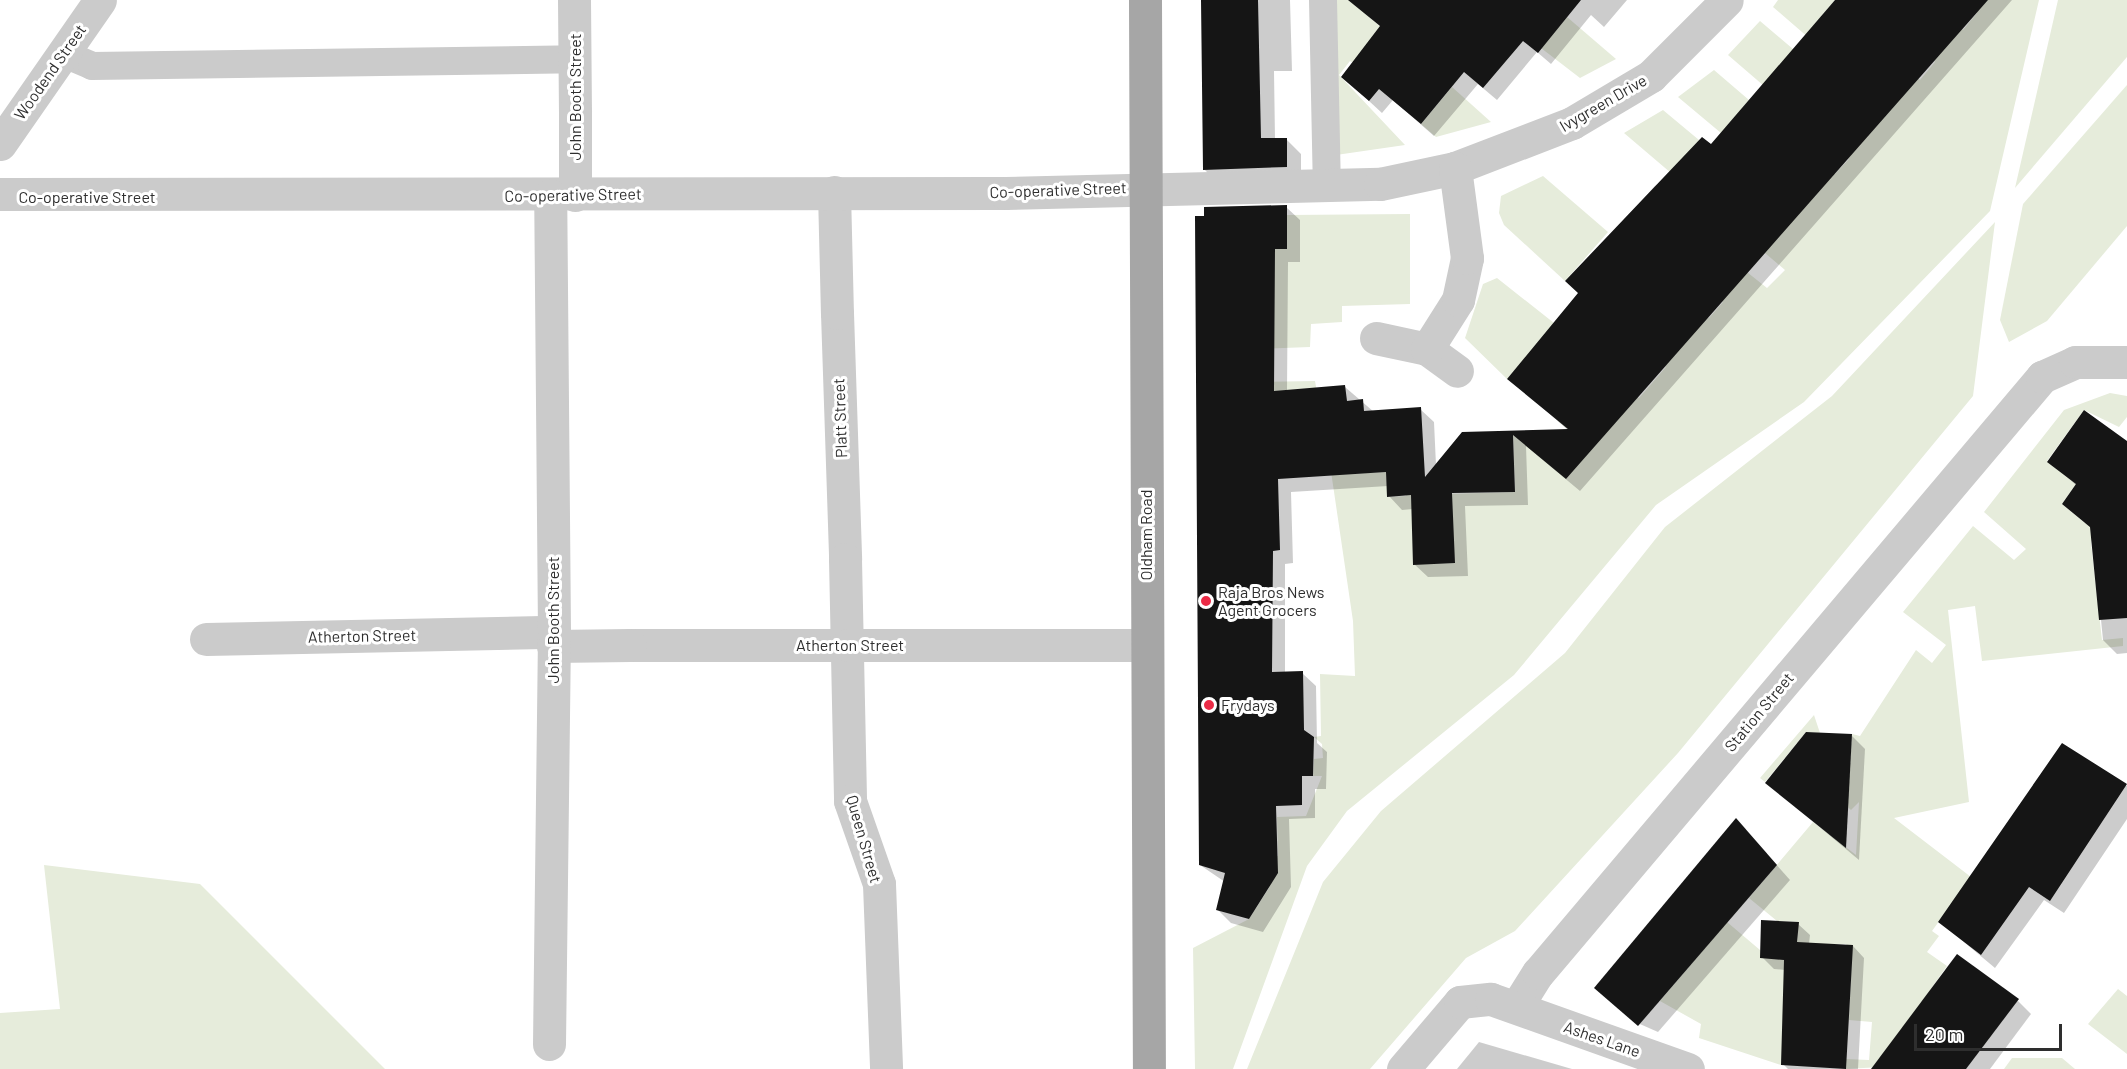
<!DOCTYPE html>
<html>
<head>
<meta charset="utf-8">
<style>
	body { margin:0 }
	#map { position:relative; width:2127px; height:1069px; overflow:hidden; background:#fff; font-family:Barlow,sans-serif }
	div>[style] { position:absolute }
	[style*='--x'] { left:calc(var(--x)*1px); top:calc(var(--y)*1px); width:calc(var(--w)*1px); rotate:calc(var(--a)*1deg) }
	.green>* { inset:0; background:#e6ecdb }
	.shadow>* { inset:0; background:#0003 }
	.building>* { inset:0; background:#151515 }
	.service>* { height:28px; margin:-14px; padding:0 14px; transform-origin:14px; border-radius:14px; background:#cbcbcb }
	.pedestrian>* { height:33px; margin:-16.5px; padding:0 16.5px; transform-origin:16.5px; border-radius:16.5px; background:#cbcbcb }
	.minor>* { height:33px; margin:-16.5px; padding:0 16.5px; transform-origin:16.5px; border-radius:16.5px; background:#cbcbcb }
	.primary>* { height:33px; margin:-16.5px; padding:0 16.5px; transform-origin:16.5px; border-radius:16.5px; background:#a6a6a6 }
	.dots>* { width:16px; height:16px; translate:-50% -50%; box-sizing:border-box; border:3px solid #fff; border-radius:50% }
	span { translate:-50% -50%; white-space:nowrap; text-align:center; line-height:1.15; -webkit-text-stroke:6px #fff; paint-order:stroke }
	.street-label { font-size:16px; color:#2e2e2e }
	.poi-label { font-size:16px; color:#2e2e2e }
	.left { translate:0 -50%; text-align:left }
	.scale { position:absolute; left:1914px; top:1024px; width:148px; height:27px; box-sizing:border-box; border:3px solid #2e2e2e; border-top:0; padding-left:8px; font-size:18px; line-height:21px; white-space:nowrap; color:#2e2e2e; -webkit-text-stroke:4px #fff; paint-order:stroke }
</style>
</head>
<body>
<div id="map">
	<div class="green">
		<i style="clip-path:polygon(1333px 0,1450px 0,1382px 2px,1369px 17px,1396px 40px,1356px 65px,1350px 61px,1339px 75px,1405px 145px,1336px 155px)"></i>
		<i style="clip-path:polygon(1778px 0,1835px 0,1807px 33px,1888px 51px,1920px 80px,1935px 62px,1903px 33px,1930px 2px,1963px 30px,1977px 13px,1963px 0,2039px 0,1990px 211px,1804px 402px,1656px 505px,1514px 675px,1347px 811px,1307px 866px,1233px 1069px,1195px 1069px,1193px 948px,1249px 919px,1269px 888px,1266px 857px,1278px 856px,1277px 817px,1306px 816px,1322px 776px,1313px 776px,1314px 759px,1323px 758px,1322px 744px,1314px 737px,1321px 736px,1320px 674px,1355px 676px,1353px 621px,1328px 451px,1258px 382px,1315px 381px,1323px 424px,1346px 423px,1349px 474px,1386px 472px,1388px 497px,1406px 496px,1407px 487px,1416px 485px,1413px 564px,1455px 563px,1446px 494px,1515px 492px,1513px 431px,1591px 449px,1558px 421px,1609px 373px,1639px 398px,1666px 367px,1637px 341px,1677px 291px,1709px 318px,1723px 302px,1626px 218px,1728px 257px,1767px 288px,1785px 270px,1624px 133px,1663px 110px,1699px 140px,1732px 223px,1721px 133px,1678px 97px,1714px 70px,1749px 100px,1724px 130px,1806px 148px,1835px 174px,1849px 159px,1728px 55px,1760px 21px,1793px 49px,1891px 109px,1773px 7px)"></i>
		<i style="clip-path:polygon(2058px 0,2127px 0,2127px 57px,2015px 188px)"></i>
		<i style="clip-path:polygon(1567px 17px,1616px 59px,1580px 78px,1541px 48px)"></i>
		<i style="clip-path:polygon(2127px 85px,2127px 226px,2047px 321px,2009px 342px,2000px 320px,2023px 204px)"></i>
		<i style="clip-path:polygon(1452px 87px,1491px 122px,1436px 137px,1421px 124px)"></i>
		<i style="clip-path:polygon(1543px 176px,1608px 232px,1565px 281px,1504px 225px,1499px 213px,1501px 196px)"></i>
		<i style="clip-path:polygon(1410px 214px,1410px 304px,1342px 306px,1342px 322px,1311px 324px,1310px 347px,1259px 349px,1271px 249px,1287px 215px)"></i>
		<i style="clip-path:polygon(1995px 222px,1973px 396px,1678px 753px,1515px 931px,1466px 958px,1370px 1069px,1247px 1069px,1323px 882px,1381px 811px,1565px 653px,1665px 527px,1832px 396px)"></i>
		<i style="clip-path:polygon(1497px 278px,1554px 323px,1523px 368px,1519px 365px,1507px 379px,1465px 338px,1483px 284px)"></i>
		<i style="clip-path:polygon(2110px 393px,2127px 396px,2127px 417px,2119px 427px,2084px 410px,2047px 461px,2076px 484px,2062px 504px,2085px 523px,2099px 515px,2091px 543px,2102px 640px,2123px 638px,2123px 646px,1982px 661px,1975px 606px,1948px 610px,1969px 802px,1894px 818px,1971px 877px,1932px 931px,1939px 936px,1927px 952px,1947px 966px,1930px 990px,1991px 1036px,1968px 1062px,1846px 1069px,1846px 1059px,1869px 1060px,1872px 1022px,1849px 1020px,1852px 951px,1846px 944px,1833px 944px,1781px 1065px,1699px 1038px,1701px 1024px,1660px 1001px,1727px 922px,1760px 950px,1796px 961px,1798px 922px,1777px 921px,1749px 898px,1813px 822px,1856px 855px,1859px 802px,1851px 810px,1837px 797px,1849px 778px,1852px 734px,1860px 736px,1916px 650px,1932px 663px,1946px 645px,1903px 612px,1973px 526px,2014px 560px,2026px 549px,1984px 512px,2064px 410px)"></i>
		<i style="clip-path:polygon(1814px 715px,1820px 733px,1806px 732px,1765px 782px,1760px 778px)"></i>
		<i style="clip-path:polygon(44px 865px,200px 884px,385px 1069px,0 1069px,0 1013px,60px 1009px)"></i>
		<i style="clip-path:polygon(2118px 989px,2127px 996px,2127px 1054px,2088px 1024px)"></i>
		<i style="clip-path:polygon(2012px 1058px,2062px 1058px,2075px 1069px,2004px 1069px)"></i>
	</div>
	<div class="shadow">
		<i style="clip-path:polygon(1203px 0,1290px 0,1292px 71px,1274px 71px,1275px 139px,1286px 139px,1301px 154px,1301px 182px,1219px 184px,1204px 169px)"></i>
		<i style="clip-path:polygon(1415px 0,1627px 0,1604px 27px,1591px 15px,1551px 64px,1537px 52px,1497px 100px,1478px 84px,1434px 136px,1393px 100px,1382px 113px,1343px 77px)"></i>
		<i style="clip-path:polygon(1839px 0,2012px 0,1580px 491px,1526px 446px,1528px 505px,1465px 506px,1468px 576px,1428px 577px,1414px 564px,1413px 509px,1402px 510px,1389px 496px,1388px 486px,1291px 492px,1293px 563px,1285px 564px,1285px 673px,1302px 673px,1316px 686px,1317px 743px,1327px 752px,1326px 789px,1315px 789px,1315px 818px,1289px 819px,1291px 887px,1263px 932px,1231px 923px,1218px 910px,1225px 882px,1200px 865px,1197px 218px,1286px 207px,1300px 220px,1300px 262px,1288px 262px,1287px 392px,1345px 387px,1374px 412px,1420px 409px,1434px 422px,1436px 465px,1463px 433px,1569px 431px,1509px 378px,1580px 294px,1567px 281px,1655px 186px,1711px 146px)"></i>
		<i style="clip-path:polygon(2127px 444px,2127px 653px,2117px 654px,2103px 640px,2092px 529px,2064px 504px,2077px 486px,2049px 461px)"></i>
		<i style="clip-path:polygon(1851px 735px,1865px 749px,1859px 860px,1767px 783px)"></i>
		<i style="clip-path:polygon(2062px 745px,2127px 786px,2127px 819px,2064px 913px,2044px 900px,1995px 968px,1940px 922px)"></i>
		<i style="clip-path:polygon(1749px 834px,1790px 880px,1658px 1032px,1633px 1021px)"></i>
		<i style="clip-path:polygon(1798px 924px,1810px 935px,1809px 944px,1853px 946px,1864px 958px,1858px 1069px,1788px 1069px,1783px 1064px,1785px 970px,1774px 969px,1762px 957px)"></i>
		<i style="clip-path:polygon(2018px 1001px,2031px 1014px,1990px 1069px,1873px 1069px)"></i>
		<i style="clip-path:polygon(1479px 1042px,1572px 1069px,1457px 1069px)"></i>
	</div>
	<div class="building">
		<i style="clip-path:polygon(1201px 0,1258px 0,1261px 138px,1287px 138px,1287px 167px,1203px 170px)"></i>
		<i style="clip-path:polygon(1348px 0,1581px 0,1538px 53px,1523px 41px,1483px 88px,1464px 72px,1421px 124px,1379px 89px,1369px 101px,1341px 77px,1380px 26px)"></i>
		<i style="clip-path:polygon(1835px 0,1988px 0,1566px 479px,1513px 435px,1515px 492px,1452px 493px,1455px 563px,1413px 565px,1411px 495px,1387px 497px,1386px 472px,1278px 479px,1280px 550px,1273px 551px,1272px 672px,1303px 671px,1304px 730px,1314px 737px,1313px 776px,1302px 776px,1302px 805px,1276px 806px,1278px 873px,1249px 919px,1216px 910px,1225px 873px,1199px 865px,1195px 216px,1204px 216px,1204px 207px,1287px 205px,1287px 249px,1275px 249px,1274px 391px,1345px 385px,1347px 401px,1363px 399px,1364px 411px,1421px 407px,1425px 477px,1462px 432px,1568px 429px,1507px 379px,1578px 293px,1565px 281px,1702px 137px,1711px 144px)"></i>
		<i style="clip-path:polygon(2084px 410px,2127px 441px,2127px 618px,2099px 620px,2090px 527px,2062px 504px,2076px 484px,2047px 462px)"></i>
		<i style="clip-path:polygon(1806px 732px,1852px 734px,1846px 848px,1765px 783px)"></i>
		<i style="clip-path:polygon(2062px 743px,2127px 784px,2050px 901px,2029px 887px,1981px 955px,1938px 922px)"></i>
		<i style="clip-path:polygon(1736px 818px,1777px 865px,1638px 1026px,1594px 988px)"></i>
		<i style="clip-path:polygon(1761px 920px,1799px 922px,1797px 942px,1853px 945px,1846px 1069px,1781px 1065px,1784px 960px,1760px 958px)"></i>
		<i style="clip-path:polygon(1957px 954px,2019px 999px,1966px 1069px,1871px 1069px)"></i>
	</div>
	<div class="service">
		<i style="--x:1323;--y:0;--w:187;--a:88.8"></i>
		<i style="--x:62;--y:53;--w:33;--a:23"></i>
		<i style="--x:92;--y:66;--w:483;--a:-0.8"></i>
	</div>
	<div class="pedestrian">
		<i style="--x:574;--y:0;--w:111;--a:89.5"></i>
		<i style="--x:837;--y:313;--w:246;--a:88.1"></i>
		<i style="--x:630;--y:645;--w:217;--a:0"></i>
	</div>
	<div class="minor">
		<i style="--x:0;--y:144;--w:175;--a:-55.2"></i>
		<i style="--x:834;--y:192;--w:121;--a:88.6"></i>
		<i style="--x:0;--y:194;--w:1005;--a:-0.06"></i>
		<i style="--x:1005;--y:193;--w:375;--a:-1.4"></i>
		<i style="--x:1380;--y:184;--w:77;--a:-12"></i>
		<i style="--x:1455;--y:168;--w:125;--a:-21"></i>
		<i style="--x:1572;--y:123;--w:92;--a:-30.7"></i>
		<i style="--x:1651;--y:76;--w:107;--a:-45"></i>
		<i style="--x:575;--y:195;--w:84;--a:-90"></i>
		<i style="--x:1376;--y:338;--w:52;--a:12.2"></i>
		<i style="--x:1427;--y:349;--w:37;--a:36"></i>
		<i style="--x:1427;--y:349;--w:58;--a:-57.7"></i>
		<i style="--x:1458;--y:300;--w:43;--a:-77.9"></i>
		<i style="--x:1467;--y:258;--w:91;--a:-97.6"></i>
		<i style="--x:845;--y:559;--w:242;--a:88.8"></i>
		<i style="--x:850;--y:801;--w:88;--a:70.7"></i>
		<i style="--x:879;--y:884;--w:185;--a:87.8"></i>
		<i style="--x:206;--y:639;--w:348;--a:-1.2"></i>
		<i style="--x:847;--y:645;--w:299;--a:0"></i>
		<i style="--x:553;--y:646;--w:77;--a:-0.7"></i>
		<i style="--x:1517;--y:1006;--w:39;--a:-58"></i>
		<i style="--x:1538;--y:973;--w:781;--a:-49.78"></i>
		<i style="--x:2042;--y:377;--w:36;--a:-24"></i>
		<i style="--x:2075;--y:362;--w:52;--a:0"></i>
		<i style="--x:549;--y:1044;--w:412;--a:-89.3"></i>
		<i style="--x:554;--y:632;--w:437;--a:-90.5"></i>
		<i style="--x:1403;--y:1069;--w:88;--a:-49.6"></i>
		<i style="--x:1460;--y:1002;--w:31;--a:-6"></i>
		<i style="--x:1491;--y:999;--w:209;--a:19.6"></i>
	</div>
	<div class="primary">
		<i style="--x:1145;--y:0;--w:1069;--a:89.79"></i>
	</div>
	<div class="dots">
		<i style="left:1206px;top:601px;background:#eb2b46"></i>
		<i style="left:1209px;top:705px;background:#eb2b46"></i>
	</div>
	<div class="street-label">
		<span style="left:50px;top:72px;rotate:-55deg">Woodend Street</span>
		<span style="left:575px;top:97px;rotate:-90deg">John Booth Street</span>
		<span style="left:1603px;top:103px;rotate:-30deg">Ivygreen Drive</span>
		<span style="left:1058px;top:190px;rotate:-2deg">Co-operative Street</span>
		<span style="left:573px;top:195px;rotate:-1deg">Co-operative Street</span>
		<span style="left:87px;top:197px">Co-operative Street</span>
		<span style="left:840px;top:418px;rotate:-92deg">Platt Street</span>
		<span style="left:1146px;top:535px;rotate:-90deg">Oldham Road</span>
		<span style="left:553px;top:620px;rotate:-90deg">John Booth Street</span>
		<span style="left:362px;top:636px;rotate:-1deg">Atherton Street</span>
		<span style="left:850px;top:645px">Atherton Street</span>
		<span style="left:1759px;top:712px;rotate:-50deg">Station Street</span>
		<span style="left:864px;top:839px;rotate:74deg">Queen Street</span>
		<span style="left:1602px;top:1039px;rotate:19deg">Ashes Lane</span>
	</div>
	<div class="poi-label">
		<span class="left" style="left:1218px;top:601px">Raja Bros News<br>Agent Grocers</span>
		<span class="left" style="left:1221px;top:705px">Frydays</span>
	</div>
	<div class="scale">20 m</div>
</div>
</body>
</html>
